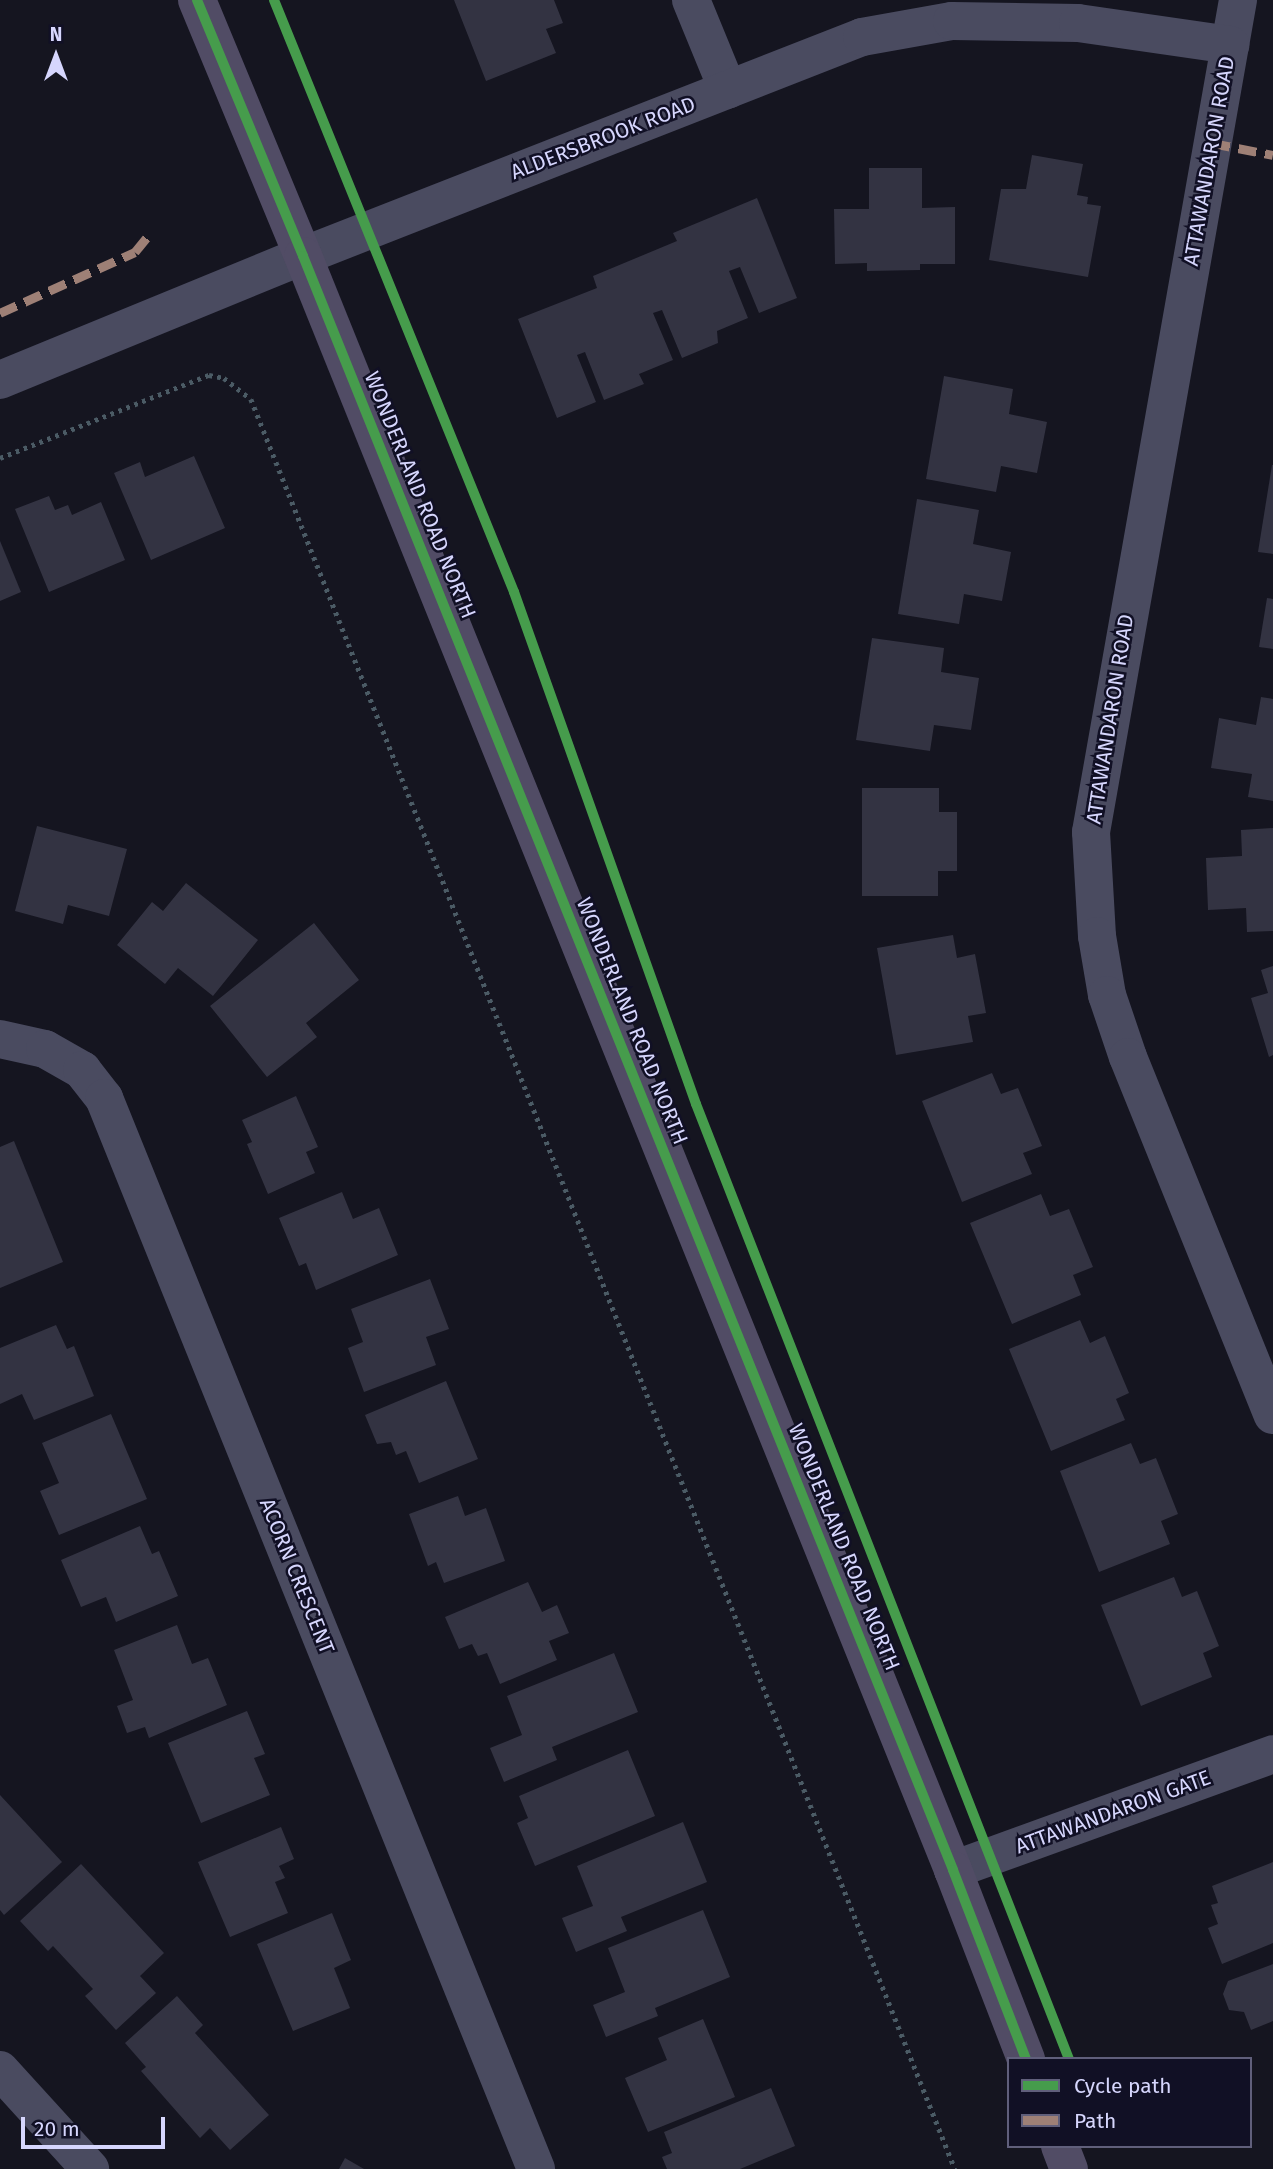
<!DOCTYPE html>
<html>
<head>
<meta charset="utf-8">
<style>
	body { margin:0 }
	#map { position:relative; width:1273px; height:2169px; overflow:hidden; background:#151520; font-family:"Fira Sans",sans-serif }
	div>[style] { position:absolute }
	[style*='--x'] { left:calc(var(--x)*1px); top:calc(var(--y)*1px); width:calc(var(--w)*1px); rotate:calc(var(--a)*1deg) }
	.building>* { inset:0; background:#333342 }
	.path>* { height:4.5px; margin-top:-2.25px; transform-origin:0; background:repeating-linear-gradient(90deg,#4b5b65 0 3.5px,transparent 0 8.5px) }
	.minor>* { height:38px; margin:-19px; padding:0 19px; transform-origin:19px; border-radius:19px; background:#4a4b60 }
	.major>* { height:38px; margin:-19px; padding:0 19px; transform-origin:19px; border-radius:19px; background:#514c65 }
	.quiet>* { height:9px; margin-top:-4.5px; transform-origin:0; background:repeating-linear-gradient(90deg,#9e8076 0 18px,transparent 0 27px) }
	.cycleway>* { height:10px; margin:-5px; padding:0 5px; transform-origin:5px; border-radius:5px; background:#469c4c }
	span { translate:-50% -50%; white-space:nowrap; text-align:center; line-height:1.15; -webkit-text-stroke:5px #111025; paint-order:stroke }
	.street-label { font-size:21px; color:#d6d6fd }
	.legend { position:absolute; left:1007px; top:2057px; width:245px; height:91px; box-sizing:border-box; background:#111025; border:2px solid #605f7b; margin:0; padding:9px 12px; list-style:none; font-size:21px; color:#d6d6fd }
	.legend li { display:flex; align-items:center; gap:14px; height:35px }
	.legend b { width:35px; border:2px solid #605f7b }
	.north { position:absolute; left:21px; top:21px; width:70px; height:70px; -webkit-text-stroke:5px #111025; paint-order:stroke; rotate:0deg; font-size:19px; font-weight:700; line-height:28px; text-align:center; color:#d6d6fd }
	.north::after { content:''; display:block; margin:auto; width:24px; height:32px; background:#d6d6fd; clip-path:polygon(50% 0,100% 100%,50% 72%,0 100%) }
	.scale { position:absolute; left:21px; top:2117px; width:144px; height:32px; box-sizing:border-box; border:4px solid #d6d6fd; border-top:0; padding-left:9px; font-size:21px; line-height:24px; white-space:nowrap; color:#d6d6fd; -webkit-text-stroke:5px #111025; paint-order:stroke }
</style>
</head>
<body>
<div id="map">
	<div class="building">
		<i style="clip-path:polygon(454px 0,554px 0,563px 23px,546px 29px,556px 53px,486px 81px)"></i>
		<i style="clip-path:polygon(1032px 155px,1083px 164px,1077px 195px,1088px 197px,1087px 204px,1101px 206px,1088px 277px,989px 260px,1001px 189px,1026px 189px)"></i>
		<i style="clip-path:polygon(869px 168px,922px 168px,922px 208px,955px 207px,955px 264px,920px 264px,920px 270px,867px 271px,867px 263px,835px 264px,834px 209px,869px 209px)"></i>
		<i style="clip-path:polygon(757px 198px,797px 298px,759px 313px,740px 267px,729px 271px,748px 318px,717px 331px,718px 343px,682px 358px,662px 310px,653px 313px,673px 360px,639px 374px,644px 384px,604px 400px,585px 352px,577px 355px,596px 402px,557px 418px,518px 319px,597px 288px,593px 276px,677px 241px,673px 233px)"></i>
		<i style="clip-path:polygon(944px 376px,1013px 389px,1009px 414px,1047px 422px,1037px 473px,1001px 466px,996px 492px,926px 479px)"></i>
		<i style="clip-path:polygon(194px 456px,225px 528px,151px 560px,114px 473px,140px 462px,145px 477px)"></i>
		<i style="clip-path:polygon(1272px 465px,1273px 465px,1273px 554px,1258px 552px)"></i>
		<i style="clip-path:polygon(49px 496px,55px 510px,68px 505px,72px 515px,101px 502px,125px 560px,49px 592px,15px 509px)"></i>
		<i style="clip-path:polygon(917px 499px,979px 510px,973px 544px,1011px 552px,1002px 601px,964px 594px,959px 624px,898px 614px)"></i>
		<i style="clip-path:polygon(0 541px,21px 592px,0 601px)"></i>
		<i style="clip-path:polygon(1267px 598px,1273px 599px,1273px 649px,1259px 647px)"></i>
		<i style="clip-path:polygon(872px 638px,944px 648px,941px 672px,979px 678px,971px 730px,934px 725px,930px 751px,856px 740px)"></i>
		<i style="clip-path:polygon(1261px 697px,1273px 699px,1273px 801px,1248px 797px,1252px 774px,1211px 768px,1219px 718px,1256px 725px)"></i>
		<i style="clip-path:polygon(862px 788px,939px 788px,939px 812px,957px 812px,957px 871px,938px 871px,938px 896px,862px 896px)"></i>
		<i style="clip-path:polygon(37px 826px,127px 849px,109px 916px,68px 905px,63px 924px,15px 911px)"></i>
		<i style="clip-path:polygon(1273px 828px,1273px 931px,1247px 932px,1246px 908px,1208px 910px,1206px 858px,1242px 856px,1241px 830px)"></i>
		<i style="clip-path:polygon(186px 883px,258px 940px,213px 996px,178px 968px,165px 984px,117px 945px,152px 902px,163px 911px)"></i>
		<i style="clip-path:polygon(314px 923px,359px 980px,306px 1023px,317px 1037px,267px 1077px,210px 1006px)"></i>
		<i style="clip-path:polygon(953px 935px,957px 958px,975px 954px,986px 1013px,968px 1016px,973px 1042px,896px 1055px,877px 948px)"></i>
		<i style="clip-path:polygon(1273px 966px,1273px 1055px,1269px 1057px,1251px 998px,1268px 993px,1261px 970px)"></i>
		<i style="clip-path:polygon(992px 1073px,1001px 1094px,1018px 1088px,1042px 1146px,1023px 1153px,1032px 1174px,962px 1202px,922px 1101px)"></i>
		<i style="clip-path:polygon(296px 1096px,318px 1147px,306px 1152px,315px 1173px,268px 1194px,247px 1144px,252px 1142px,242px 1120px)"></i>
		<i style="clip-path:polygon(14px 1141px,63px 1262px,0 1288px,0 1147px)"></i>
		<i style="clip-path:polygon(342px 1192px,353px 1219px,379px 1208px,398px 1255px,316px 1290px,306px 1263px,299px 1266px,279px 1218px)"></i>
		<i style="clip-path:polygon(1041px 1194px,1050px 1216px,1069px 1209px,1093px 1267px,1073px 1275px,1081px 1295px,1012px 1324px,970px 1223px)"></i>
		<i style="clip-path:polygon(430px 1279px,449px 1329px,426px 1337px,436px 1365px,364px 1392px,348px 1348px,363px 1342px,351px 1309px)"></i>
		<i style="clip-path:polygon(1080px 1320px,1090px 1343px,1105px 1336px,1129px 1393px,1116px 1399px,1125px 1420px,1051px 1451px,1009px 1349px)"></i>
		<i style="clip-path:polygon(56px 1325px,67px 1349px,74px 1346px,94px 1396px,34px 1420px,22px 1394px,0 1404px,0 1348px)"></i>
		<i style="clip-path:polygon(446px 1381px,478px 1459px,419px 1483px,406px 1451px,396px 1455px,391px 1442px,377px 1444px,365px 1415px)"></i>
		<i style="clip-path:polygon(111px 1414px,147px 1499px,59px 1535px,40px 1491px,59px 1483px,42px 1443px)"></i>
		<i style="clip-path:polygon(1131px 1443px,1140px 1464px,1156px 1458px,1178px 1514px,1161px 1521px,1170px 1544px,1099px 1572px,1060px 1471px)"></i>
		<i style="clip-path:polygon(458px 1496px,465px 1516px,486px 1508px,505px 1561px,444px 1583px,436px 1562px,428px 1566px,409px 1514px)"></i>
		<i style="clip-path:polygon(140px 1526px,152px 1554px,159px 1551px,178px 1596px,116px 1622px,106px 1597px,81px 1607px,61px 1560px)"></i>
		<i style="clip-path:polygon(1174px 1577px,1182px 1597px,1197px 1591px,1219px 1646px,1203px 1653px,1212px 1677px,1141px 1706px,1101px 1605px)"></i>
		<i style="clip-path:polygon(528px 1582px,542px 1612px,557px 1605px,569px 1633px,549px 1641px,557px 1660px,500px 1684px,487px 1653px,478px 1656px,472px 1644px,459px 1649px,445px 1617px)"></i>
		<i style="clip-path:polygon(177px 1625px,192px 1664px,208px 1658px,227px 1705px,149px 1738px,145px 1727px,127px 1733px,117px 1706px,133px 1700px,114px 1650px)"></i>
		<i style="clip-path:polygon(614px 1653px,638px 1712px,552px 1747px,557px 1760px,504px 1782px,490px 1748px,522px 1735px,507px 1696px)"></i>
		<i style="clip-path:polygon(247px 1711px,265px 1754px,254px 1758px,270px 1795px,201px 1823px,168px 1743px)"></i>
		<i style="clip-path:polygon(628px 1750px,655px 1816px,535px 1866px,517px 1823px,528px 1818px,519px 1796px)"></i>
		<i style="clip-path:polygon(0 1795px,62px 1862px,4px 1915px,0 1910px)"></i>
		<i style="clip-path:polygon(683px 1822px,707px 1882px,621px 1917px,627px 1931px,576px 1952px,562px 1918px,593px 1906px,577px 1866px)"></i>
		<i style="clip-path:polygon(281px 1827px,294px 1859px,279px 1866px,285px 1878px,275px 1882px,288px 1913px,230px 1937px,198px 1862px)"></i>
		<i style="clip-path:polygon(1273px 1862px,1273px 1943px,1222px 1964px,1208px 1928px,1218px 1924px,1211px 1905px,1218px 1903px,1212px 1886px)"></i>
		<i style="clip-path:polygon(81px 1864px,164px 1953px,140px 1976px,156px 1993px,116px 2030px,85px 1996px,93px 1989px,53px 1946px,48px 1951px,20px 1921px)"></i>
		<i style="clip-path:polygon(703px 1910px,730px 1977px,655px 2008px,658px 2016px,606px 2037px,593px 2005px,625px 1992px,608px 1948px)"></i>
		<i style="clip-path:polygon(332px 1913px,351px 1960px,334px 1968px,350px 2008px,293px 2031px,257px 1944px)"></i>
		<i style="clip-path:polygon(1273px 1964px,1273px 2021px,1251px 2030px,1244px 2012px,1229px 2010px,1223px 1994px,1228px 1981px)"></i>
		<i style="clip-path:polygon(177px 1996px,203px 2025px,195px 2033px,269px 2115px,230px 2150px,210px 2128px,200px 2138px,141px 2071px,146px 2067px,125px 2043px)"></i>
		<i style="clip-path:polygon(703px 2019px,735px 2097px,648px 2132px,625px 2078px,667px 2060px,658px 2038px)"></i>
		<i style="clip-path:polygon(771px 2088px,795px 2146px,740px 2169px,667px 2169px,662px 2157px,672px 2153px,664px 2132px)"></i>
		<i style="clip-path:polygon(345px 2158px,364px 2169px,339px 2169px)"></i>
	</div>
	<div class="path">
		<i style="--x:0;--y:458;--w:225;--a:-21.7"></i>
		<i style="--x:209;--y:375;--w:15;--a:11"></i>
		<i style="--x:224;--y:378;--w:34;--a:38"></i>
		<i style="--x:251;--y:399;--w:1905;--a:68.31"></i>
	</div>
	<div class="minor">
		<i style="--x:691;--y:0;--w:97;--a:67.7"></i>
		<i style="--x:1238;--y:0;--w:845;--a:100.02"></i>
		<i style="--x:1091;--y:832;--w:104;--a:86.7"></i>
		<i style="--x:1097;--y:936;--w:60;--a:80.4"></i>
		<i style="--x:1107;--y:995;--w:65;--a:71.3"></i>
		<i style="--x:1128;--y:1057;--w:386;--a:68"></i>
		<i style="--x:0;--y:380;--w:327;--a:-22.3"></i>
		<i style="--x:303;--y:256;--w:600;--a:-21.39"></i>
		<i style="--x:862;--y:37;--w:91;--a:-10.1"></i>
		<i style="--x:952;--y:21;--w:126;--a:0.9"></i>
		<i style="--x:1078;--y:23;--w:154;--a:8.2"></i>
		<i style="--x:0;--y:1039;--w:46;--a:12.5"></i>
		<i style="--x:45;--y:1049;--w:43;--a:29.6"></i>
		<i style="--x:82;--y:1070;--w:36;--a:52"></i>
		<i style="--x:104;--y:1098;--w:1155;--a:68.03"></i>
		<i style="--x:953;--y:1870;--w:340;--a:-19.9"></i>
		<i style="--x:0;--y:2070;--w:134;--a:47.7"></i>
	</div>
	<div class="major">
		<i style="--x:197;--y:0;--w:277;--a:67.5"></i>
		<i style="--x:303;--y:256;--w:1740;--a:68.06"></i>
		<i style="--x:953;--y:1870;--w:203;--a:68.9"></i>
		<i style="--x:1060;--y:2146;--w:25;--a:69"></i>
	</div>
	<div class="quiet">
		<i style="--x:1212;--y:143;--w:62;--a:11.1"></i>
		<i style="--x:0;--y:313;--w:148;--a:-24.3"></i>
		<i style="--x:135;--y:252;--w:26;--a:-51"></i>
	</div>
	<div class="cycleway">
		<i style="--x:197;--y:0;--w:277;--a:67.5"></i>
		<i style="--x:303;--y:256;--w:1740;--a:68.06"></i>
		<i style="--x:953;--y:1870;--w:203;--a:68.9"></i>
		<i style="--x:274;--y:0;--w:639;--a:67.93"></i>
		<i style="--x:514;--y:592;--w:543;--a:70.43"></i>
		<i style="--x:696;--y:1104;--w:1025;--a:68.67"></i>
	</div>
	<div class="street-label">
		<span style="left:603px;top:138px;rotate:-21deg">ALDERSBROOK ROAD</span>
		<span style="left:1209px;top:161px;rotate:-80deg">ATTAWANDARON ROAD</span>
		<span style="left:420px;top:495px;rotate:68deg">WONDERLAND ROAD NORTH</span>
		<span style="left:1110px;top:719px;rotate:-81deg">ATTAWANDARON ROAD</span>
		<span style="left:632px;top:1021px;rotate:68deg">WONDERLAND ROAD NORTH</span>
		<span style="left:844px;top:1547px;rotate:68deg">WONDERLAND ROAD NORTH</span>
		<span style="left:297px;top:1576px;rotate:68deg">ACORN CRESCENT</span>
		<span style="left:1113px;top:1812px;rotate:-20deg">ATTAWANDARON GATE</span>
	</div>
	<ul class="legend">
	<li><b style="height:9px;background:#469c4c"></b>Cycle path</li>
	<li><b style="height:9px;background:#9e8076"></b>Path</li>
	</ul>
	<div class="north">N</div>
	<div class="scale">20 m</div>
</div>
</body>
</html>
